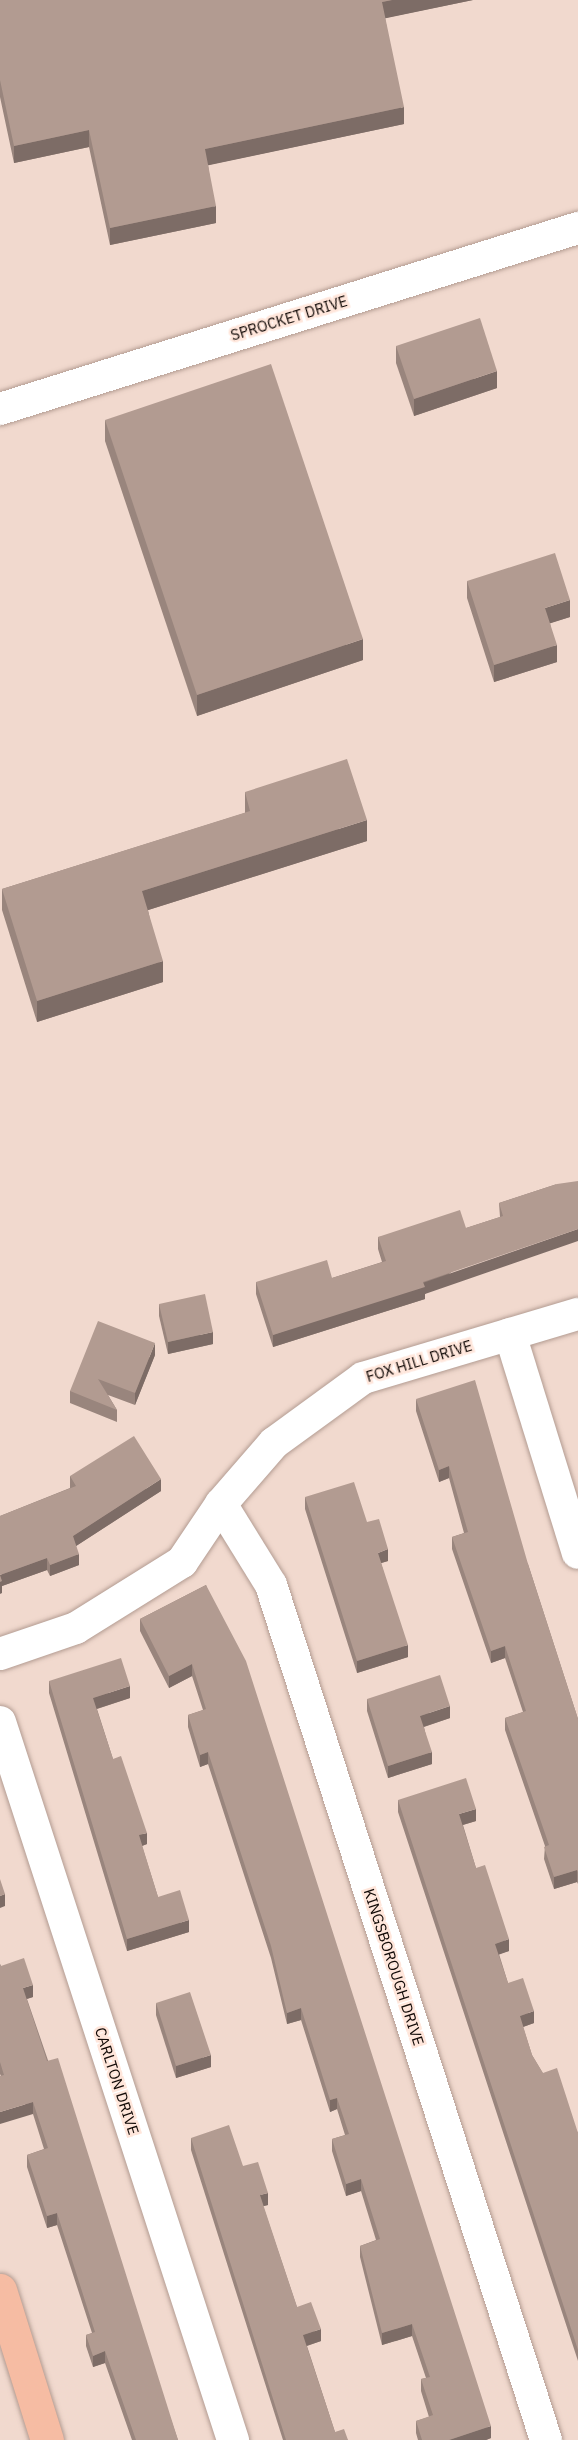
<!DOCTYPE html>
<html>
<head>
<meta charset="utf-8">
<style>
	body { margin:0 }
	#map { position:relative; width:578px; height:2440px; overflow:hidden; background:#f1d9ce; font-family:"IBM Plex Sans",sans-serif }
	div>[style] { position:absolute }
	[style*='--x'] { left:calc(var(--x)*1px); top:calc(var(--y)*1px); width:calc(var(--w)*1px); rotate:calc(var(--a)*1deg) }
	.roads { filter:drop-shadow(0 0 2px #b39c92) drop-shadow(0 0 2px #b39c92) }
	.minor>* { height:32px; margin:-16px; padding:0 16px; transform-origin:16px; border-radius:16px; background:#fff }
	.major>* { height:33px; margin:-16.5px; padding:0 16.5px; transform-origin:16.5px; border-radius:16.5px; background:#f6bca3 }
	.wall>* { inset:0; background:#99857d }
	.shaded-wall>* { inset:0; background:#7d6c66 }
	.building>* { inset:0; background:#b29b91 }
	span { translate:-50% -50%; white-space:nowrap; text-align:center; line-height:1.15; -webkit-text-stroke:5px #ffe6db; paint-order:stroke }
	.street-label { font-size:15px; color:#110906 }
</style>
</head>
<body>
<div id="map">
	<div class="roads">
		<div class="minor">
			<i style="--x:0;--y:409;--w:606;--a:-17.39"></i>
			<i style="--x:510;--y:1334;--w:229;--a:72.8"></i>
			<i style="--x:221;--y:1504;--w:95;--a:58.3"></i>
			<i style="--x:271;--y:1585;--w:898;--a:72.17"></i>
			<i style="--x:0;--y:1654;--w:80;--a:-18.9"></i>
			<i style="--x:76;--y:1628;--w:125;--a:-31.9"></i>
			<i style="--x:182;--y:1562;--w:70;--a:-56.1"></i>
			<i style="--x:221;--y:1504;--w:81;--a:-49"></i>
			<i style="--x:274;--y:1443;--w:110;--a:-36.1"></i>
			<i style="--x:363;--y:1378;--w:224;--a:-16.6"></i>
			<i style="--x:0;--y:1722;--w:755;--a:72.02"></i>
		</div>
		<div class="major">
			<i style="--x:0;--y:2290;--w:157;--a:72.6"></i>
		</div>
	</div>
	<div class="wall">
		<i style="clip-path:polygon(0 0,473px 0,385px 18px,404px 124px,208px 165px,216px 223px,110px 245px,89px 147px,14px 163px,0 97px)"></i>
		<i style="clip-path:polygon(396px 346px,497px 388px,414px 416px,396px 363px)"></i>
		<i style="clip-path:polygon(105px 420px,363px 660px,197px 716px,105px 441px)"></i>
		<i style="clip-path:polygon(467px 581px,570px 617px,550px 623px,557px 662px,494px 682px,467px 598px)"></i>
		<i style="clip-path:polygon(245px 792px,367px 841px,148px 910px,163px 982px,37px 1022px,2px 910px,2px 889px,245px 813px)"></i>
		<i style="clip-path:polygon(557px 1184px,425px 1294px,425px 1299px,273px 1347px,256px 1294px,256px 1282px,332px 1278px,382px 1262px,378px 1249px,378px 1237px,466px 1228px,500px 1217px,499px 1203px)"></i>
		<i style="clip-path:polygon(159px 1304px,213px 1344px,168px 1354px,159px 1316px)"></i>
		<i style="clip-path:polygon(155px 1355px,135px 1405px,108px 1395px,117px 1410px,117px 1422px,70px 1403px,70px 1391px)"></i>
		<i style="clip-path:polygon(416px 1399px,528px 1564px,578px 1719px,578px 1884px,577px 1882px,554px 1889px,544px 1859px,545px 1846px,505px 1730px,505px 1718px,523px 1712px,505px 1658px,491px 1663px,452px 1549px,452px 1537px,464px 1533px,449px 1478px,439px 1482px,416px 1411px)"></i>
		<i style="clip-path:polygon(70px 1476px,161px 1491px,76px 1546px,79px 1565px,50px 1576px,47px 1570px,2px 1586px,2px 1593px,0 1516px,70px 1488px)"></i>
		<i style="clip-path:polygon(305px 1497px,388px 1561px,381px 1563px,408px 1657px,357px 1673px,305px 1509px)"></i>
		<i style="clip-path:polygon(206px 1585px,491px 2438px,486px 2440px,418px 2440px,416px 2433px,416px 2421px,429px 2417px,421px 2391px,421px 2379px,426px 2378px,412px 2336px,382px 2345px,360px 2257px,360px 2246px,376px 2240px,361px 2191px,346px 2196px,332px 2151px,332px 2139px,345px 2135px,337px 2109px,330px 2112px,301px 2020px,287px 2024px,271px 1958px,208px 1764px,200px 1767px,188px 1727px,188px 1715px,203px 1710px,192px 1676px,169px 1688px,140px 1631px,140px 1619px)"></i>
		<i style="clip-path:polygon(49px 1681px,130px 1698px,97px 1709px,113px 1759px,147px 1844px,142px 1846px,158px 1897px,189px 1932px,127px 1951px,49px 1693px)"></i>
		<i style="clip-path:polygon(367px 1699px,450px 1718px,424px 1727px,432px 1764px,388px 1778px,367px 1711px)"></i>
		<i style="clip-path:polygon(398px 1800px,476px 1821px,463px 1825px,476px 1868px,509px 1951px,499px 1954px,508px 1983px,534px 2023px,523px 2027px,532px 2055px,578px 2133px,578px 2361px,398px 1812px)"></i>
		<i style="clip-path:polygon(0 1964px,1px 1966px,33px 1997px,27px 1999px,178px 2440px,132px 2440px,105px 2363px,93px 2367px,86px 2346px,86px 2335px,92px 2333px,57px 2225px,47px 2228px,27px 2167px,27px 2155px,44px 2149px,33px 2114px,1px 2076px,0 2074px)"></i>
		<i style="clip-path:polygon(156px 2003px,211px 2067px,176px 2078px,156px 2015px)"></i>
		<i style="clip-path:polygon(191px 2138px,243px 2166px,268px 2205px,263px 2206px,297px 2307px,321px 2341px,307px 2346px,335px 2432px,348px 2440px,283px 2440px,191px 2150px)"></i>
	</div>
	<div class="shaded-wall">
		<i style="clip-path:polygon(392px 0,473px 0,382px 19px,382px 2px)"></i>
		<i style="clip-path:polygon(404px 107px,404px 124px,205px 166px,205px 149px)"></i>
		<i style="clip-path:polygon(89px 130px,89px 147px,14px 163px,14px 146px)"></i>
		<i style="clip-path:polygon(216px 206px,216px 223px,110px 245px,110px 228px)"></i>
		<i style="clip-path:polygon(497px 371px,497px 388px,414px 416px,414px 399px)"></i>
		<i style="clip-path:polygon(570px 600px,570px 617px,545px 625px,545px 608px)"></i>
		<i style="clip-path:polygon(363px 639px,363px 660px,197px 716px,197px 695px)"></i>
		<i style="clip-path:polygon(557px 645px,557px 662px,494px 682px,494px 665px)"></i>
		<i style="clip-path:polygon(367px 820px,367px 841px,142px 912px,142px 891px)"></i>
		<i style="clip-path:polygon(163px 961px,163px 982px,37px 1022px,37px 1001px)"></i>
		<i style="clip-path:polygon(578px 1229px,578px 1241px,425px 1294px,425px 1299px,273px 1347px,273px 1335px)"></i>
		<i style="clip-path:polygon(213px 1332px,213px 1344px,168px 1354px,168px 1342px)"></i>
		<i style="clip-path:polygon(155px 1343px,155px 1355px,135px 1405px,135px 1393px)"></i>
		<i style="clip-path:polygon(449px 1466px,449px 1478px,439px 1482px,439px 1470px)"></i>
		<i style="clip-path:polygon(161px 1479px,161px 1491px,73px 1548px,73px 1536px)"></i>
		<i style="clip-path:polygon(388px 1549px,388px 1561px,378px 1564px,378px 1553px)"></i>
		<i style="clip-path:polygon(79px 1554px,79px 1565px,50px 1576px,50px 1565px)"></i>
		<i style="clip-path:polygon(47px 1558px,47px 1570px,2px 1586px,2px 1593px,0 1594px,0 1575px)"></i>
		<i style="clip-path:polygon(408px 1645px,408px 1657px,357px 1673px,357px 1661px)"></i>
		<i style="clip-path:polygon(505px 1646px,505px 1658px,491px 1663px,491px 1651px)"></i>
		<i style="clip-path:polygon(192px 1664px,192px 1676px,169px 1688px,169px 1676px)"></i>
		<i style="clip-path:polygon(130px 1686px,130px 1698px,93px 1710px,93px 1698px)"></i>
		<i style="clip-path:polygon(450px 1706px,450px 1718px,420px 1728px,420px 1716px)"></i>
		<i style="clip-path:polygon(208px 1752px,208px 1764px,200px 1767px,200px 1755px)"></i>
		<i style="clip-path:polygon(432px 1752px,432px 1764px,388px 1778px,388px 1766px)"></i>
		<i style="clip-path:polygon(476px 1809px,476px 1821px,459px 1826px,459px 1814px)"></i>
		<i style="clip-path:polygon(147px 1833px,147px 1844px,139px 1847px,139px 1835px)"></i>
		<i style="clip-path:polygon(577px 1870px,577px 1882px,554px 1889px,554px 1877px)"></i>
		<i style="clip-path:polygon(5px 1894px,5px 1906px,0 1908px,0 1896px)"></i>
		<i style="clip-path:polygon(189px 1920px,189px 1932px,127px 1951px,127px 1939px)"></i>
		<i style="clip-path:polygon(509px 1939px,509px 1951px,495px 1956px,495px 1944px)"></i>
		<i style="clip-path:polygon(33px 1985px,33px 1997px,23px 2000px,23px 1988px)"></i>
		<i style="clip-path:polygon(301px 2008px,301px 2020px,287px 2024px,287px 2013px)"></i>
		<i style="clip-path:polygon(534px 2011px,534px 2023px,520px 2028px,520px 2016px)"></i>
		<i style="clip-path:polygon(211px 2055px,211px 2067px,176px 2078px,176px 2066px)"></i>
		<i style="clip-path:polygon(337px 2098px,337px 2109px,330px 2112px,330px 2100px)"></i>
		<i style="clip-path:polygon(33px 2102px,33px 2114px,0 2124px,0 2112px)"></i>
		<i style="clip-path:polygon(361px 2179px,361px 2191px,346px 2196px,346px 2184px)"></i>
		<i style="clip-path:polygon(268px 2193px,268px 2205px,260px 2207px,260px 2195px)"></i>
		<i style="clip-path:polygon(57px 2213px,57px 2225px,47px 2228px,47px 2216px)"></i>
		<i style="clip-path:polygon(412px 2324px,412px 2336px,382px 2345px,382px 2333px)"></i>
		<i style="clip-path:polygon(321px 2329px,321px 2341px,303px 2347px,303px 2335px)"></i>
		<i style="clip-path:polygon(105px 2351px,105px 2363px,93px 2367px,93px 2356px)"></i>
		<i style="clip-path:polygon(491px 2426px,491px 2438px,486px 2440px,449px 2440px)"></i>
	</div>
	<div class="building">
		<i style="clip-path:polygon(0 0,392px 0,382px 2px,404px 107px,205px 149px,216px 206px,110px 228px,89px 130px,14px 146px,0 80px)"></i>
		<i style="clip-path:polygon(480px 318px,497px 371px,414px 399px,396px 346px)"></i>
		<i style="clip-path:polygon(271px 364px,363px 639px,197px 695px,105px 420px)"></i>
		<i style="clip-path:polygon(555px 553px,570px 600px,545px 608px,557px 645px,494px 665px,467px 581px)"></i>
		<i style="clip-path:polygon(347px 759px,367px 820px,142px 891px,163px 961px,37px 1001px,2px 889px,250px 811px,245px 792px)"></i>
		<i style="clip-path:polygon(578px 1181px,578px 1229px,423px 1282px,425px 1287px,273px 1335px,256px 1282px,327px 1260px,332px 1278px,386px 1261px,378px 1237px,460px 1210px,466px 1228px,503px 1216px,499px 1203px,557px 1184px)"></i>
		<i style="clip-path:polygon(205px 1294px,213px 1332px,168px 1342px,159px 1304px)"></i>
		<i style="clip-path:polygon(98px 1321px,155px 1343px,135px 1393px,98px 1379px,117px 1410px,70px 1391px)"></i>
		<i style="clip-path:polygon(475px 1380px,528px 1564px,578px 1719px,578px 1872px,577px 1870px,554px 1877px,544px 1847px,549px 1845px,505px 1718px,526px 1711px,505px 1646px,491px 1651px,452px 1537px,468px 1532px,449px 1466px,439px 1470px,416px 1399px)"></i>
		<i style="clip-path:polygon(134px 1436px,161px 1479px,73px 1536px,79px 1554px,50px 1565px,47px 1558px,0 1575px,2px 1581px,0 1582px,0 1516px,76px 1486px,70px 1476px)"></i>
		<i style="clip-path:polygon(354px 1482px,367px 1522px,379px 1519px,388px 1549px,378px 1553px,408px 1645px,357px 1661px,305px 1497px)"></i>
		<i style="clip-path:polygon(206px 1585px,246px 1661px,491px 2426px,449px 2440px,422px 2440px,416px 2421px,433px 2415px,421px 2379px,430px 2377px,412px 2324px,382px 2333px,360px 2246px,380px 2239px,361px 2179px,346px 2184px,332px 2139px,349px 2134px,337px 2098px,330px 2100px,301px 2008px,287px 2013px,271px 1946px,208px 1752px,200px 1755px,188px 1715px,206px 1709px,192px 1664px,169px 1676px,140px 1619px)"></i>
		<i style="clip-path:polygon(121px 1658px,130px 1686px,93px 1698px,113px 1759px,121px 1756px,147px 1833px,139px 1835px,158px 1897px,180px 1890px,189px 1920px,127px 1939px,49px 1681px)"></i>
		<i style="clip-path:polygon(440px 1675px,450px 1706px,420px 1716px,432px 1752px,388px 1766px,367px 1699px)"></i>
		<i style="clip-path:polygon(466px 1778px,476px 1809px,459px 1814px,476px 1868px,485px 1865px,509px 1939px,495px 1944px,508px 1983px,523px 1978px,534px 2011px,520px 2016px,532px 2055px,543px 2073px,557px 2068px,578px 2133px,578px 2350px,398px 1800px)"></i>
		<i style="clip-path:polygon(0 1879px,5px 1894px,0 1896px)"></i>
		<i style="clip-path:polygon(24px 1958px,33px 1985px,23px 1988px,47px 2061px,58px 2058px,178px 2440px,136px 2440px,105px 2351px,93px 2356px,86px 2335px,95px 2332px,57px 2213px,47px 2216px,27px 2155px,48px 2148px,33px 2102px,0 2112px,0 2076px,4px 2075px,0 2062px,0 1964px,1px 1966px)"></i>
		<i style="clip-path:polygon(190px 1992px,211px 2055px,176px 2066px,156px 2003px)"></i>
		<i style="clip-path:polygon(229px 2125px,243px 2166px,258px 2162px,268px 2193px,260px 2195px,297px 2307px,311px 2302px,321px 2329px,303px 2335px,335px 2432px,344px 2429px,348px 2440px,286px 2440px,191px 2138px)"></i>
	</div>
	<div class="street-label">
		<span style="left:289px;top:318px;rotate:-17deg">SPROCKET DRIVE</span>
		<span style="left:419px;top:1361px;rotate:-17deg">FOX HILL DRIVE</span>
		<span style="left:394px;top:1967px;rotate:72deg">KINGSBOROUGH DRIVE</span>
		<span style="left:117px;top:2081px;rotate:72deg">CARLTON DRIVE</span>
	</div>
</div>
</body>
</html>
